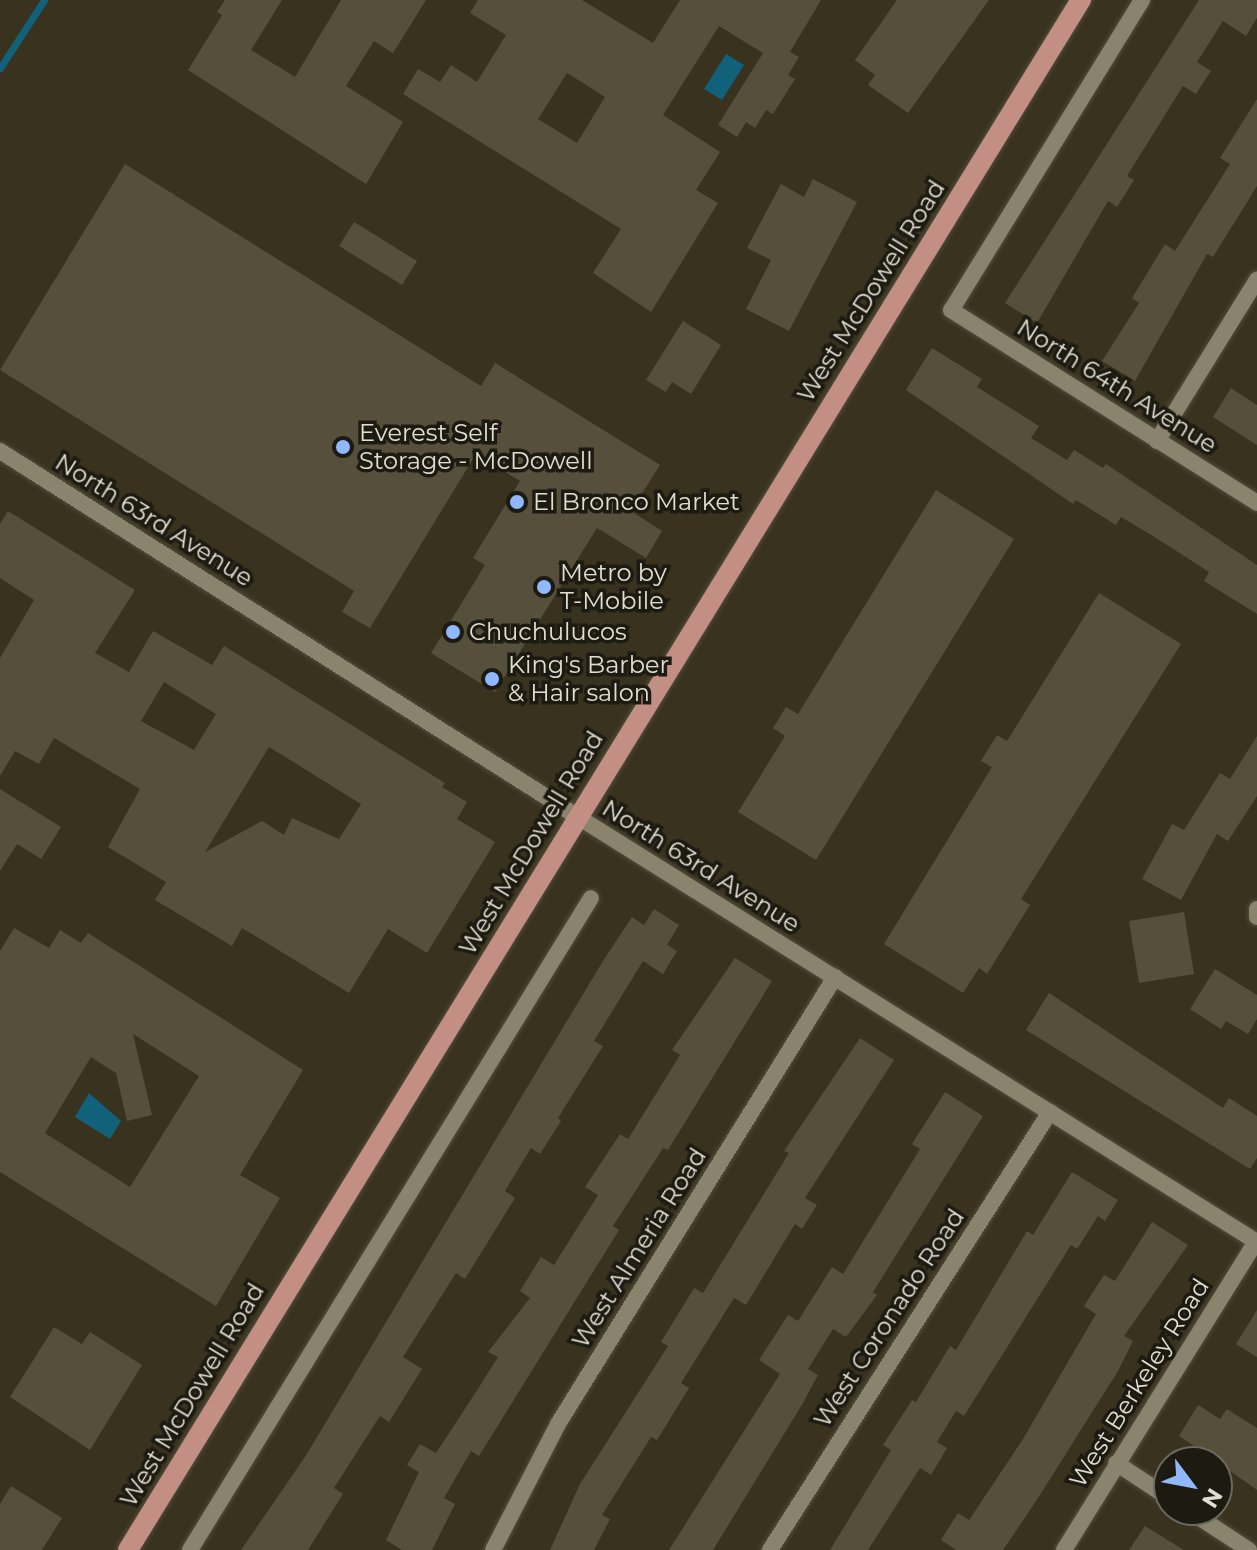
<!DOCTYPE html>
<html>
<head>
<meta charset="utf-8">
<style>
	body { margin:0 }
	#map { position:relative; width:1257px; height:1550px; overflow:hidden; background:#39321f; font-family:Montserrat,sans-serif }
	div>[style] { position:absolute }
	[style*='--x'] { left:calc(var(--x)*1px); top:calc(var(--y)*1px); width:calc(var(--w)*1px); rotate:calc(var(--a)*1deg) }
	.water>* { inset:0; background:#11617a }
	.stream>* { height:7px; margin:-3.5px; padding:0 3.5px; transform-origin:3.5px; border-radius:3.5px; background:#11617a }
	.building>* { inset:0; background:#564f3b }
	.roads { filter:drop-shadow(0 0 2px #524d3c) drop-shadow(0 0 2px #524d3c) }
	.minor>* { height:16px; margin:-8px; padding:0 8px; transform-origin:8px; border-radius:8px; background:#8a836e }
	.tertiary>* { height:16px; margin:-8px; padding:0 8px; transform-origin:8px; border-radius:8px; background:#8a836e }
	.primary>* { height:20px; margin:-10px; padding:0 10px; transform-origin:10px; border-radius:10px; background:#c38e83 }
	.dots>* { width:22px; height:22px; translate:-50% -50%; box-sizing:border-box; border:4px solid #1d1a12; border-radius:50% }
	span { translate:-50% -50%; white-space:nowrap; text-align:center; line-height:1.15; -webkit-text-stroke:7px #1d1a12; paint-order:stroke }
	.street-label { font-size:24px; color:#e0ddd1 }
	.poi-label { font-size:24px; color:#e0ddd1 }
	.left { translate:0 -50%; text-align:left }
	.north { position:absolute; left:1153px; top:1446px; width:80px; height:80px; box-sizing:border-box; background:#1d1a12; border:2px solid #6b685e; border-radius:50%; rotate:122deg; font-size:22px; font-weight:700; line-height:32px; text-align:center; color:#e0ddd1 }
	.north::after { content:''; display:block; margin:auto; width:28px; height:36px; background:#8fb8fd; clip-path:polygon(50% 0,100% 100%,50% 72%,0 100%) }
</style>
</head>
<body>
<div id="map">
	<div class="water">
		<i style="clip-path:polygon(726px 54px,744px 65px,722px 100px,704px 89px)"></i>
		<i style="clip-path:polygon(89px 1093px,121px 1121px,110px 1139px,75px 1117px)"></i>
	</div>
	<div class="stream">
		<i style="--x:0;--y:68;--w:81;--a:-57.1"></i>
	</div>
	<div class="building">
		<i style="clip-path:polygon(225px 0,282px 0,251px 50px,295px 77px,341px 0,426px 0,393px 53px,374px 41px,346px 86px,403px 122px,366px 184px,188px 70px,222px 15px,217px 12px)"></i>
		<i style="clip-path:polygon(evenodd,478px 0,582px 0,653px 43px,680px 0,821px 0,790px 52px,799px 57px,788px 75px,795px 79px,773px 114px,766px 110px,755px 128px,746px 122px,737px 137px,718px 125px,763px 53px,719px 26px,663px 115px,720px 152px,696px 190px,718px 203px,651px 312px,593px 273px,621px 229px,403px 94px,418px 69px,440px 82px,451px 65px,477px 82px,506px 35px,470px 13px,478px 0,567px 73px,605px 97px,577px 143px,538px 119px,567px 73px)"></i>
		<i style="clip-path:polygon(897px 0,989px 0,908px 113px,868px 85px,875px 75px,855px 60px)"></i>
		<i style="clip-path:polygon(1199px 0,1257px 0,1257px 18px,1246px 36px,1223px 21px,1197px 62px,1211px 71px,1196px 94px,1183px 86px,1127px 176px,1134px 180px,1117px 207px,1108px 201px,1037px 323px,1005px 303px)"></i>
		<i style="clip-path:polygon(1257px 99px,1257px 186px,1213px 257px,1207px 254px,1135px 381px,1102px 361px,1139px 303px,1132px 298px,1165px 244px,1175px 251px,1230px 164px,1220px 158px)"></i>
		<i style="clip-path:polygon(125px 164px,481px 386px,495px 363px,660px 465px,631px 511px,662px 531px,646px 558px,597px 528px,495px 692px,431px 653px,485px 565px,473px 558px,520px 481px,476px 454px,370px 628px,342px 612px,354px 591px,0 370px)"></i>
		<i style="clip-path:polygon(813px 179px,857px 202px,789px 331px,746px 309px,771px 260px,747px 248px,781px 184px,804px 197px)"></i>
		<i style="clip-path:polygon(354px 222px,417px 261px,402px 285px,339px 246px)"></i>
		<i style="clip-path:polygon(683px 321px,721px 345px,691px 394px,672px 382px,666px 392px,646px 380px)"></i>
		<i style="clip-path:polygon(932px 348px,982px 379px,977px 387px,1039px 426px,1031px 438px,1067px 460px,1074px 450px,1103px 468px,1106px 464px,1257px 565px,1257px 614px,1204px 581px,1209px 572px,1153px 536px,1121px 517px,1116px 525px,1076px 500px,1073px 504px,906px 390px)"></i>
		<i style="clip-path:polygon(1231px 388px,1257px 405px,1257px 445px,1213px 417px)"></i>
		<i style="clip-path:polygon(936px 490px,1014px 539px,816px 860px,738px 812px,785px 736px,773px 728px,786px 707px,798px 714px)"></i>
		<i style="clip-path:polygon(evenodd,8px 511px,135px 590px,95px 653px,129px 672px,153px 631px,212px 665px,224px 646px,445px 783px,442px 787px,467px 802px,457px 819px,495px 842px,427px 953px,388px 929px,349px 993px,242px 928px,232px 946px,155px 900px,166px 882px,108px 847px,140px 789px,54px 738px,39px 764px,15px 751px,0 776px,0 658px,34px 600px,0 578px,0 524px,8px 511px,164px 682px,216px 714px,194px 750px,141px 721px,164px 682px,8px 511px,269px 747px,361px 804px,339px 839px,292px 818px,284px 835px,262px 821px,205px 852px,269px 747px)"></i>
		<i style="clip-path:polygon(1099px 593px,1181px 644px,1021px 899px,1030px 905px,987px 974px,979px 968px,963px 993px,884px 944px,992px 767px,981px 761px,997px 735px,1007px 741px)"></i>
		<i style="clip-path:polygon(1257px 736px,1257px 796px,1228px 841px,1217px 834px,1181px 900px,1142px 879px,1172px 824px,1184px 830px,1220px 773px,1230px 779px)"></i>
		<i style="clip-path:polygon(0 789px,61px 827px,41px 859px,17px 844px,0 871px)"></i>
		<i style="clip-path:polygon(654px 909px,679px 925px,667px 945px,677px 951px,663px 974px,643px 961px,594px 1041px,603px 1046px,558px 1118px,561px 1121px,540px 1154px,531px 1148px,505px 1191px,515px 1198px,465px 1279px,456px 1273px,403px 1357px,422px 1369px,389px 1422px,380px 1416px,334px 1488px,343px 1494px,308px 1550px,241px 1550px,305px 1457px,603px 961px,632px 917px,644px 925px)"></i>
		<i style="clip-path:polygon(1184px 912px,1194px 974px,1139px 983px,1129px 921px)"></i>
		<i style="clip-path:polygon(evenodd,14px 928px,49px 948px,60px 930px,81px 943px,88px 933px,303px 1070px,240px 1175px,280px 1198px,216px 1306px,0 1172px,0 951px,14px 928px,133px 1034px,199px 1076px,130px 1187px,45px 1133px,91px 1057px,116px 1073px,127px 1121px,152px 1115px,133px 1034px)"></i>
		<i style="clip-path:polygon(735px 958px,772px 981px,668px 1150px,663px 1148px,613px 1226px,619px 1230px,479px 1456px,471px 1451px,444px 1498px,455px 1504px,432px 1550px,402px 1550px,386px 1540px,419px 1472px,407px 1465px,420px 1444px,436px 1453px,476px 1392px,498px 1357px,488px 1352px,530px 1298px,520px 1291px,541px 1257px,554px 1265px,598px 1195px,585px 1187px,620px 1134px,628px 1139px,680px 1055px,672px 1050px)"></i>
		<i style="clip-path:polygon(1215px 969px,1257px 995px,1257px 1019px,1248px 1034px,1226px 1021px,1221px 1029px,1190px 1009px)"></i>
		<i style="clip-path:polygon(1049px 993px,1223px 1108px,1229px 1098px,1257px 1116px,1257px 1158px,1250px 1169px,1026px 1030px)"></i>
		<i style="clip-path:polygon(860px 1038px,894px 1060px,805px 1198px,817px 1205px,802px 1229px,795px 1224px,746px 1305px,734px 1298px,681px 1383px,689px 1388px,657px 1440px,651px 1437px,602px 1515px,610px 1519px,594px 1550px,550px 1550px,580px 1484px,668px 1346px,661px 1342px,694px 1288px,703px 1293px,789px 1153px,784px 1151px)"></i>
		<i style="clip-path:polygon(945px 1092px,983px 1116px,873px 1292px,877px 1295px,846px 1337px,833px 1329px,808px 1369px,818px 1375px,803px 1403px,713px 1550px,669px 1550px,780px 1374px,759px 1360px,788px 1315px,798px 1321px,832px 1267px,843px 1274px,920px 1149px,912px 1144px)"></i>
		<i style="clip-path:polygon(1072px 1172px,1118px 1200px,1105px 1221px,1098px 1216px,1077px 1249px,1071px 1245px,964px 1416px,956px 1411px,937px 1442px,947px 1448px,931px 1475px,920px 1468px,868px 1550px,830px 1550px,891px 1450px,883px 1445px,912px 1400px,916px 1402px,950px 1346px,956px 1350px,1027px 1231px,1033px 1235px)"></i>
		<i style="clip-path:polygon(1152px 1222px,1188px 1245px,1124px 1336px,1133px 1341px,1118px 1371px,1038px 1498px,1003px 1550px,956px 1550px,941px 1540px,958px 1513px,969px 1520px,1023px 1439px,1096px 1314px,1084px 1306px,1104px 1275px,1115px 1281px)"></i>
		<i style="clip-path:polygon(1257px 1310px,1257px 1357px,1236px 1344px)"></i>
		<i style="clip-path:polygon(54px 1327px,82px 1344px,90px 1332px,142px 1365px,90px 1450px,10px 1397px)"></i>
		<i style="clip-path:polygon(1198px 1405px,1220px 1419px,1227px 1409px,1257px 1428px,1257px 1490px,1217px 1462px,1200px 1462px,1205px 1453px,1179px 1436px)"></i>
		<i style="clip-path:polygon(11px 1486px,62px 1518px,42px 1550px,0 1550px,0 1504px)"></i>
		<i style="clip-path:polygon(1145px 1526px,1184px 1550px,1129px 1550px)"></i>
	</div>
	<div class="roads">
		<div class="minor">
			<i style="--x:1142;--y:0;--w:364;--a:121.6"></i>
			<i style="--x:951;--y:310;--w:362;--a:32.2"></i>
			<i style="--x:1157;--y:441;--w:190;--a:-58.2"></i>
			<i style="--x:0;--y:451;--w:684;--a:32.34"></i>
			<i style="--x:1257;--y:909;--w:8;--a:90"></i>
			<i style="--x:1116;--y:1463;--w:64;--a:33.4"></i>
			<i style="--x:1188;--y:1510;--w:73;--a:33.3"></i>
			<i style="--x:190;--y:1550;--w:765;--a:-58.41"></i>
			<i style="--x:493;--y:1550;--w:142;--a:-62.7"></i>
			<i style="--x:558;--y:1424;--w:526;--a:-58.21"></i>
			<i style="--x:770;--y:1550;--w:520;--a:-57.41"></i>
			<i style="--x:1064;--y:1550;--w:363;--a:-58.1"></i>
		</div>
		<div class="tertiary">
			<i style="--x:578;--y:817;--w:801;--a:32.04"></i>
		</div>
		<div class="primary">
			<i style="--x:128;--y:1550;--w:1820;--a:-58.42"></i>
		</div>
	</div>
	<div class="dots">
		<i style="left:343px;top:447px;background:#8fb8fd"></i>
		<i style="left:517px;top:502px;background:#8fb8fd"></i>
		<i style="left:544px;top:587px;background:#8fb8fd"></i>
		<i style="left:453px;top:632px;background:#8fb8fd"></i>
		<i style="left:492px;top:679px;background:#8fb8fd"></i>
	</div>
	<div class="street-label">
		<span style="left:871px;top:291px;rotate:-58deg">West McDowell Road</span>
		<span style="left:1117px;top:386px;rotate:32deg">North 64th Avenue</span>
		<span style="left:154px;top:520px;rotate:32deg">North 63rd Avenue</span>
		<span style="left:531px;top:843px;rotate:-59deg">West McDowell Road</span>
		<span style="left:701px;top:866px;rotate:32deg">North 63rd Avenue</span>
		<span style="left:639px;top:1248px;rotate:-58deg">West Almeria Road</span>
		<span style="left:889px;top:1318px;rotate:-57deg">West Coronado Road</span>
		<span style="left:1139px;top:1383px;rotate:-58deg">West Berkeley Road</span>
		<span style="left:192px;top:1395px;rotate:-59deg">West McDowell Road</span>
	</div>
	<div class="poi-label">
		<span class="left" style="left:359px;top:447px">Everest Self<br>Storage - McDowell</span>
		<span class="left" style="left:533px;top:502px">El Bronco Market</span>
		<span class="left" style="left:560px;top:587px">Metro by<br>T-Mobile</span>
		<span class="left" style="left:469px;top:632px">Chuchulucos</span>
		<span class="left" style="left:508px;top:679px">King's Barber<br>&amp; Hair salon</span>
	</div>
	<div class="north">N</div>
</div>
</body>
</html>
